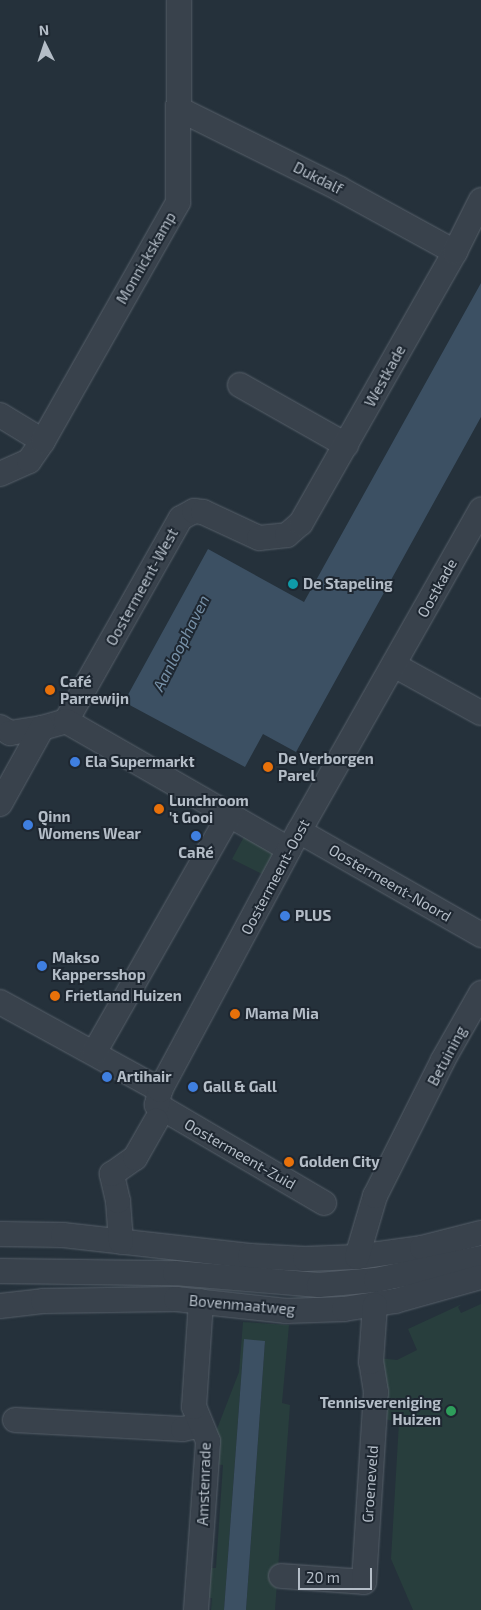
<!DOCTYPE html>
<html>
<head>
<meta charset="utf-8">
<style>
	body { margin:0 }
	#map { position:relative; width:481px; height:1610px; overflow:hidden; background:#25313b; font-family:"Exo 2",sans-serif }
	div>[style] { position:absolute }
	[style*='--x'] { left:calc(var(--x)*1px); top:calc(var(--y)*1px); width:calc(var(--w)*1px); rotate:calc(var(--a)*1deg) }
	.green>* { inset:0; background:#283e3d }
	.water>* { inset:0; background:#3c5063 }
	.roads { filter:drop-shadow(0 0 1px #57606a) drop-shadow(0 0 1px #57606a) }
	.minor>* { height:24px; margin:-12px; padding:0 12px; transform-origin:12px; border-radius:12px; background:#39424c }
	.dots>* { width:14px; height:14px; translate:-50% -50%; box-sizing:border-box; border:2px solid #1e2731; border-radius:50% }
	span { translate:-50% -50%; white-space:nowrap; text-align:center; line-height:1.15; -webkit-text-stroke:4px #1e2731; paint-order:stroke }
	.street-label { font-size:15px; color:#b4bdc7 }
	.poi-label { font-size:15px; color:#b4bdc7; font-weight:700 }
	.left { translate:0 -50%; text-align:left }
	.right { translate:-100% -50%; text-align:right }
	.water-label { font-size:16px; color:#7791a8; font-style:italic }
	.north { position:absolute; left:20px; top:20px; width:50px; height:50px; -webkit-text-stroke:4px #1e2731; paint-order:stroke; rotate:356deg; font-size:14px; font-weight:700; line-height:20px; text-align:center; color:#b4bdc7 }
	.north::after { content:''; display:block; margin:auto; width:18px; height:22px; background:#b4bdc7; clip-path:polygon(50% 0,100% 100%,50% 72%,0 100%) }
	.scale { position:absolute; left:298px; top:1568px; width:74px; height:22px; box-sizing:border-box; border:2px solid #b4bdc7; border-top:0; padding-left:6px; font-size:15px; line-height:18px; white-space:nowrap; color:#b4bdc7; -webkit-text-stroke:4px #1e2731; paint-order:stroke }
</style>
</head>
<body>
<div id="map">
	<div class="green">
		<i style="clip-path:polygon(246px 833px,276px 848px,262px 874px,232px 859px)"></i>
		<i style="clip-path:polygon(462px 1304px,458px 1307px,461px 1313px,481px 1304px,481px 1610px,413px 1610px,391px 1559px,399px 1422px,384px 1419px,378px 1358px,397px 1360px,417px 1350px,408px 1329px)"></i>
		<i style="clip-path:polygon(243px 1322px,289px 1325px,282px 1403px,290px 1405px,275px 1610px,246px 1610px,265px 1341px,242px 1366px,224px 1610px,211px 1610px,212px 1598px,205px 1598px,206px 1568px,216px 1568px,223px 1465px,213px 1464px,217px 1429px,239px 1372px)"></i>
	</div>
	<div class="water">
		<i style="clip-path:polygon(481px 283px,481px 417px,296px 752px,263px 734px,245px 767px,124px 702px,208px 549px,304px 602px)"></i>
		<i style="clip-path:polygon(244px 1339px,265px 1341px,246px 1610px,224px 1610px)"></i>
	</div>
	<div class="roads">
		<div class="minor">
			<i style="--x:179;--y:109;--w:180;--a:26.4"></i>
			<i style="--x:340;--y:189;--w:131;--a:28.7"></i>
			<i style="--x:240;--y:385;--w:122;--a:29.5"></i>
			<i style="--x:0;--y:415;--w:50;--a:31.2"></i>
			<i style="--x:0;--y:474;--w:32;--a:-24"></i>
			<i style="--x:29;--y:461;--w:24;--a:-55"></i>
			<i style="--x:43;--y:441;--w:274;--a:-60.5"></i>
			<i style="--x:178;--y:202;--w:202;--a:-89.7"></i>
			<i style="--x:394;--y:665;--w:99;--a:28.9"></i>
			<i style="--x:66;--y:721;--w:233;--a:-60.5"></i>
			<i style="--x:181;--y:518;--w:15;--a:-28"></i>
			<i style="--x:194;--y:511;--w:9;--a:6"></i>
			<i style="--x:203;--y:512;--w:62;--a:24.9"></i>
			<i style="--x:259;--y:538;--w:28;--a:-6"></i>
			<i style="--x:287;--y:535;--w:18;--a:-41"></i>
			<i style="--x:301;--y:523;--w:312;--a:-60.4"></i>
			<i style="--x:455;--y:252;--w:58;--a:-63.4"></i>
			<i style="--x:0;--y:727;--w:12;--a:31"></i>
			<i style="--x:10;--y:733;--w:32;--a:-9"></i>
			<i style="--x:42;--y:728;--w:25;--a:-16"></i>
			<i style="--x:66;--y:721;--w:257;--a:29.9"></i>
			<i style="--x:0;--y:804;--w:87;--a:-61.1"></i>
			<i style="--x:299;--y:831;--w:210;--a:29.7"></i>
			<i style="--x:0;--y:1002;--w:183;--a:28.8"></i>
			<i style="--x:94;--y:1053;--w:274;--a:-60.4"></i>
			<i style="--x:324;--y:1203;--w:194;--a:-149.6"></i>
			<i style="--x:157;--y:1105;--w:15;--a:-79"></i>
			<i style="--x:160;--y:1090;--w:273;--a:-61.8"></i>
			<i style="--x:289;--y:849;--w:390;--a:-60.5"></i>
			<i style="--x:0;--y:1234;--w:63;--a:0.9"></i>
			<i style="--x:63;--y:1235;--w:188;--a:6.4"></i>
			<i style="--x:250;--y:1256;--w:55;--a:3.1"></i>
			<i style="--x:305;--y:1259;--w:52;--a:-2.2"></i>
			<i style="--x:357;--y:1257;--w:66;--a:-7.9"></i>
			<i style="--x:422;--y:1248;--w:61;--a:-14.3"></i>
			<i style="--x:121;--y:1242;--w:41;--a:-94.2"></i>
			<i style="--x:118;--y:1201;--w:28;--a:-103"></i>
			<i style="--x:112;--y:1174;--w:28;--a:-35"></i>
			<i style="--x:135;--y:1158;--w:43;--a:-60.4"></i>
			<i style="--x:357;--y:1257;--w:64;--a:-73.6"></i>
			<i style="--x:375;--y:1196;--w:152;--a:-63.4"></i>
			<i style="--x:443;--y:1060;--w:77;--a:-60.4"></i>
			<i style="--x:0;--y:1271;--w:175;--a:0.7"></i>
			<i style="--x:175;--y:1273;--w:144;--a:4.8"></i>
			<i style="--x:319;--y:1285;--w:57;--a:-5"></i>
			<i style="--x:376;--y:1280;--w:107;--a:-11.8"></i>
			<i style="--x:0;--y:1306;--w:43;--a:-6.6"></i>
			<i style="--x:43;--y:1301;--w:133;--a:-0.9"></i>
			<i style="--x:176;--y:1299;--w:111;--a:6.2"></i>
			<i style="--x:286;--y:1311;--w:58;--a:-2"></i>
			<i style="--x:344;--y:1309;--w:52;--a:-8.9"></i>
			<i style="--x:395;--y:1301;--w:89;--a:-15.6"></i>
			<i style="--x:15;--y:1420;--w:168;--a:3.1"></i>
			<i style="--x:183;--y:1429;--w:18;--a:-13"></i>
			<i style="--x:281;--y:1576;--w:83;--a:4.1"></i>
			<i style="--x:364;--y:1582;--w:190;--a:-86.4"></i>
			<i style="--x:376;--y:1392;--w:30;--a:-99"></i>
			<i style="--x:371;--y:1362;--w:57;--a:-86"></i>
			<i style="--x:196;--y:1610;--w:169;--a:-85.9"></i>
			<i style="--x:208;--y:1441;--w:37;--a:-112"></i>
			<i style="--x:194;--y:1407;--w:106;--a:-86.2"></i>
		</div>
	</div>
	<div class="dots">
		<i style="left:293px;top:584px;background:#0f9aa8"></i>
		<i style="left:50px;top:690px;background:#e8710a"></i>
		<i style="left:75px;top:762px;background:#3f7fe0"></i>
		<i style="left:268px;top:767px;background:#e8710a"></i>
		<i style="left:159px;top:809px;background:#e8710a"></i>
		<i style="left:28px;top:825px;background:#3f7fe0"></i>
		<i style="left:196px;top:836px;background:#3f7fe0"></i>
		<i style="left:285px;top:916px;background:#3f7fe0"></i>
		<i style="left:42px;top:966px;background:#3f7fe0"></i>
		<i style="left:55px;top:996px;background:#e8710a"></i>
		<i style="left:235px;top:1014px;background:#e8710a"></i>
		<i style="left:107px;top:1077px;background:#3f7fe0"></i>
		<i style="left:193px;top:1087px;background:#3f7fe0"></i>
		<i style="left:289px;top:1162px;background:#e8710a"></i>
		<i style="left:451px;top:1411px;background:#2e9e5b"></i>
	</div>
	<div class="street-label">
		<span style="left:318px;top:178px;rotate:27deg">Dukdalf</span>
		<span style="left:146px;top:258px;rotate:-60deg">Monnickskamp</span>
		<span style="left:385px;top:376px;rotate:-61deg">Westkade</span>
		<span style="left:142px;top:587px;rotate:-61deg">Oostermeent-West</span>
		<span style="left:437px;top:588px;rotate:-61deg">Oostkade</span>
		<span style="left:275px;top:877px;rotate:-62deg">Oostermeent-Oost</span>
		<span style="left:390px;top:883px;rotate:30deg">Oostermeent-Noord</span>
		<span style="left:447px;top:1056px;rotate:-62deg">Betuining</span>
		<span style="left:240px;top:1154px;rotate:30deg">Oostermeent-Zuid</span>
		<span style="left:242px;top:1305px;rotate:5deg">Bovenmaatweg</span>
		<span style="left:204px;top:1484px;rotate:-88deg">Amstenrade</span>
		<span style="left:370px;top:1484px;rotate:-86deg">Groeneveld</span>
	</div>
	<div class="poi-label">
		<span class="left" style="left:303px;top:584px">De Stapeling</span>
		<span class="left" style="left:60px;top:690px">Café<br>Parrewijn</span>
		<span class="left" style="left:278px;top:767px">De Verborgen<br>Parel</span>
		<span class="left" style="left:85px;top:762px">Ela Supermarkt</span>
		<span class="left" style="left:169px;top:809px">Lunchroom<br>'t Gooi</span>
		<span class="left" style="left:38px;top:825px">Qinn<br>Womens Wear</span>
		<span style="left:196px;top:853px">CaRé</span>
		<span class="left" style="left:295px;top:916px">PLUS</span>
		<span class="left" style="left:52px;top:966px">Makso<br>Kappersshop</span>
		<span class="left" style="left:65px;top:996px">Frietland Huizen</span>
		<span class="left" style="left:245px;top:1014px">Mama Mia</span>
		<span class="left" style="left:117px;top:1077px">Artihair</span>
		<span class="left" style="left:203px;top:1087px">Gall &amp; Gall</span>
		<span class="left" style="left:299px;top:1162px">Golden City</span>
		<span class="right" style="left:441px;top:1411px">Tennisvereniging<br>Huizen</span>
	</div>
	<div class="water-label">
		<span style="left:181px;top:643px;rotate:-63deg">Aanloophaven</span>
	</div>
	<div class="north">N</div>
	<div class="scale">20 m</div>
</div>
</body>
</html>
